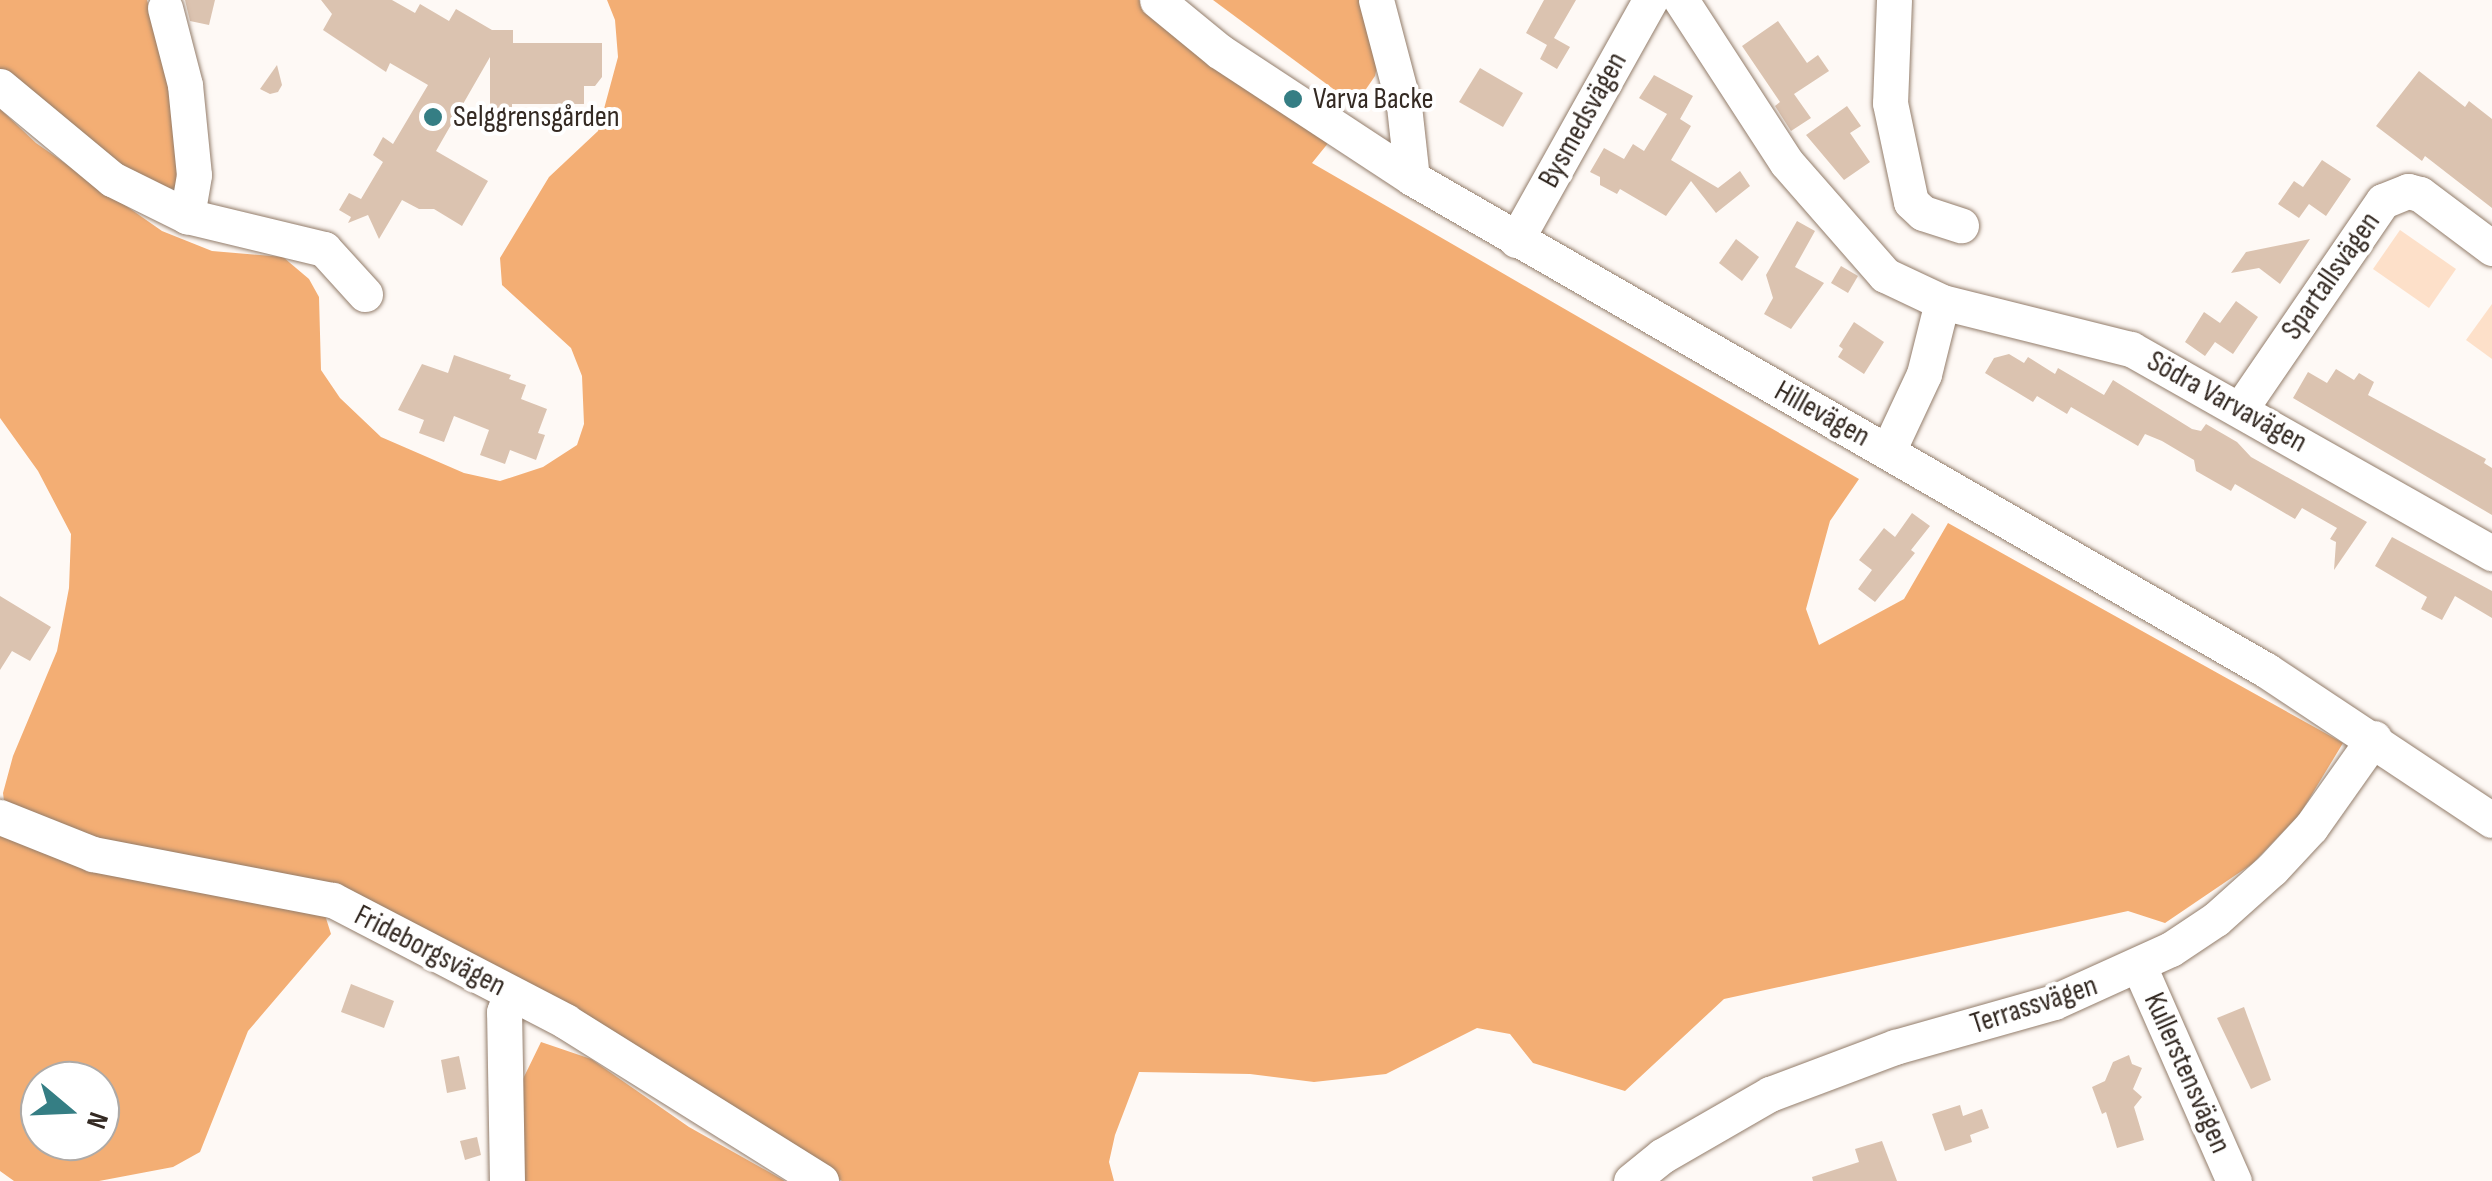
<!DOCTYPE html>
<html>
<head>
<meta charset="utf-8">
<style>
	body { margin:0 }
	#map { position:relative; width:2492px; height:1181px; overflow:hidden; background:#fef9f5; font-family:"Sofia Sans Condensed",sans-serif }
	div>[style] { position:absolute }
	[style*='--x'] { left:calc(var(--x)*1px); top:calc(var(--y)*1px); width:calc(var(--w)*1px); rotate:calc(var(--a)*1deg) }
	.green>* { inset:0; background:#fde0c9 }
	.forest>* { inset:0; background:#f3ae74 }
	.building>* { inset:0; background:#dbc3b0 }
	.roads { filter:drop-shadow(0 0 2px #937d6b) drop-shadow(0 0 2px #937d6b) }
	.minor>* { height:35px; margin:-17.5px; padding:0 17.5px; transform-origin:17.5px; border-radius:17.5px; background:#fff }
	.dots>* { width:28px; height:28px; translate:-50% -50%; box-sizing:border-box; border:5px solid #fff; border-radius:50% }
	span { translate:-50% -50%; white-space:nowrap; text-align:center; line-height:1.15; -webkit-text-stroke:8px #fff; paint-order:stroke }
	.poi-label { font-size:30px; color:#342a23 }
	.left { translate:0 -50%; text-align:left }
	.street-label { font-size:30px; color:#342a23 }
	.north { position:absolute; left:20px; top:1061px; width:100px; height:100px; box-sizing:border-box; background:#fff; border:2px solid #aeaaa7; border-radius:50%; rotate:109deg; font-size:28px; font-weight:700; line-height:40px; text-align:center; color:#342a23 }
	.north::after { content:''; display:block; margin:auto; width:35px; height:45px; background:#357e84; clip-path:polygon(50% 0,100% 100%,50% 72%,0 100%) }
</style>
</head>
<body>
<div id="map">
	<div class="green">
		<i style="clip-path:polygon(2400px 230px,2456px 269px,2429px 308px,2373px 269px)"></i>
		<i style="clip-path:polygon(2492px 304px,2492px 359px,2466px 340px)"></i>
	</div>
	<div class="forest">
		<i style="clip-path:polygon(0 0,147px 0,176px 111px,180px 189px,148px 187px,0 73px)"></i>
		<i style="clip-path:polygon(607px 0,1139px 0,1231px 77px,1329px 142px,1312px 163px,1859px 479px,1830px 521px,1806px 609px,1819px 645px,1904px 599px,1948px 523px,2343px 743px,2300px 814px,2252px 864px,2165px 923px,2128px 911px,1724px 999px,1625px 1091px,1533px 1063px,1510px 1034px,1477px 1028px,1386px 1074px,1314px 1082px,1250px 1074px,1139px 1072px,1115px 1135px,1109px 1162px,1114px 1181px,842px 1181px,618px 1040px,424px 936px,85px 843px,5px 809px,3px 793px,13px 756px,57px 651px,69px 588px,71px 534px,38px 471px,0 418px,0 109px,36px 143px,162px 231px,212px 251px,283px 257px,309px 279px,319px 297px,321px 370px,340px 398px,381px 437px,464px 473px,500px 481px,543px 467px,577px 445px,584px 424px,582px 376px,571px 348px,502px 285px,500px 258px,549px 177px,598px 131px,618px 57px,615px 20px)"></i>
		<i style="clip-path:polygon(1213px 0,1369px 0,1381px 49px,1375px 76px,1355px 105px)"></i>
		<i style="clip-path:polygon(evenodd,0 829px,325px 915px,331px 934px,248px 1031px,200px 1152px,173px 1167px,99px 1181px,14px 1181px,0 1171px,0 829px,40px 1081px,100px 1081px,100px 1141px,40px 1141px,40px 1081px)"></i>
		<i style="clip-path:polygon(541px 1042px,591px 1059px,689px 1127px,785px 1181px,522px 1181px,521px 1083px)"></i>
	</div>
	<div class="building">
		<i style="clip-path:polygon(185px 0,215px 0,209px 25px,190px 21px)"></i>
		<i style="clip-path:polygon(321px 0,392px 0,415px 13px,420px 4px,449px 21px,456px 9px,492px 30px,513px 30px,513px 43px,602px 43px,602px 77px,595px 86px,584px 86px,584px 104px,512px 104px,512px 115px,490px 114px,490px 57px,436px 151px,488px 181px,462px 226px,434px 209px,419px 209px,402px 200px,379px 239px,368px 215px,348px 223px,351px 217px,339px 210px,349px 193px,361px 199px,383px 162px,373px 155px,383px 137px,393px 144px,428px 85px,390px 63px,386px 72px,323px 30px,332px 14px)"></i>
		<i style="clip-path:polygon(1544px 0,1576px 0,1554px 38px,1570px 47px,1557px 69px,1540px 59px,1547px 45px,1526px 33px)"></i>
		<i style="clip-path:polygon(1778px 21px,1807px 63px,1818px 55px,1829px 71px,1794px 94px,1811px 118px,1791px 131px,1775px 106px,1780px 102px,1742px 46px)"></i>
		<i style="clip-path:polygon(277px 65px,282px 85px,278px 92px,270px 94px,260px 89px)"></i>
		<i style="clip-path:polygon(1480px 68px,1523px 93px,1503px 127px,1459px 102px)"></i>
		<i style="clip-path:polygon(2419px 71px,2465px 107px,2469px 101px,2492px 119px,2492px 208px,2425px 156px,2422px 161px,2376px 126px)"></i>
		<i style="clip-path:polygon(1654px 75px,1693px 96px,1680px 119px,1691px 126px,1671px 160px,1718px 188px,1740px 171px,1750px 186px,1716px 213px,1691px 181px,1666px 216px,1620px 189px,1617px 194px,1600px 185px,1600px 177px,1590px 172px,1604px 148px,1624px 159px,1633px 144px,1644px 151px,1667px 114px,1639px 98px)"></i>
		<i style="clip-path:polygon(1847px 106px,1861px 126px,1850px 133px,1870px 162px,1844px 180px,1806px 135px)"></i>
		<i style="clip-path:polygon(2322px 160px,2351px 179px,2326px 216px,2309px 204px,2299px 218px,2278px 204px,2294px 181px,2303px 187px)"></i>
		<i style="clip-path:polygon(1797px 221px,1815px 231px,1795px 267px,1824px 283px,1791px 329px,1764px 314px,1773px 298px,1766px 275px)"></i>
		<i style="clip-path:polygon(1736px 239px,1759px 257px,1742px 281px,1719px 263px)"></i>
		<i style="clip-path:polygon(2310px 239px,2280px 284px,2259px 268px,2231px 273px,2246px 252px)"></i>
		<i style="clip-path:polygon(1841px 266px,1858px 276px,1848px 293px,1831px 283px)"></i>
		<i style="clip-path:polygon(2236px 301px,2258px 317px,2233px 354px,2215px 342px,2205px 356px,2185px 342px,2204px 312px,2220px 323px)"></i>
		<i style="clip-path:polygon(1854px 322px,1884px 342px,1864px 374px,1838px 357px,1843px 349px,1839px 346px)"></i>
		<i style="clip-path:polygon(2009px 354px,2024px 363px,2028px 357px,2055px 374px,2058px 368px,2104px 395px,2113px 380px,2192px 429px,2201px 431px,2206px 424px,2237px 442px,2251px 457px,2367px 522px,2334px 570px,2336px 542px,2330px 539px,2337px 528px,2302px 508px,2295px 519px,2235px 484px,2231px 491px,2196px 471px,2194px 460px,2162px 441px,2145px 434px,2138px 446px,2071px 407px,2067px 414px,2037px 396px,2033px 402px,1985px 373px,1994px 358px)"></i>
		<i style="clip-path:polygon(454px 355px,511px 375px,509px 379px,526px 385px,521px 399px,547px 409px,538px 433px,545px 435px,536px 460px,510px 450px,505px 464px,480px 455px,489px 430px,454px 416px,444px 442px,419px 433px,424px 420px,398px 410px,422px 364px,448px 373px)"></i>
		<i style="clip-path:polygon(2336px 369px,2354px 380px,2359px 373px,2374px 382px,2368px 395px,2486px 459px,2484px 463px,2492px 468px,2492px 515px,2293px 398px,2308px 372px,2327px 383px)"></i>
		<i style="clip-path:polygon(1912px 513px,1930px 526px,1911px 550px,1915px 553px,1875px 602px,1858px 589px,1872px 570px,1859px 560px,1884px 528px,1895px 537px)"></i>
		<i style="clip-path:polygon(2392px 537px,2492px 591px,2492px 618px,2455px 596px,2442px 620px,2421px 609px,2427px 597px,2375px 566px)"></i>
		<i style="clip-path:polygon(0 596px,51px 627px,30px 661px,12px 651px,0 670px)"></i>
		<i style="clip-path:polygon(351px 984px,394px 1001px,384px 1028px,341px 1012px)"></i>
		<i style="clip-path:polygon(2244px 1007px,2271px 1080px,2251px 1089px,2217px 1018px)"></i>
		<i style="clip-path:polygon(2129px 1055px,2132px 1064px,2142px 1068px,2133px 1089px,2142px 1097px,2134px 1107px,2144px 1140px,2117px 1148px,2106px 1112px,2102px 1114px,2092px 1087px,2105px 1081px,2113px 1062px)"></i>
		<i style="clip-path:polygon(459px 1056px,466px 1089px,447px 1093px,441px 1060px)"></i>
		<i style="clip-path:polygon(1960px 1105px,1963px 1116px,1982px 1109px,1989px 1128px,1970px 1135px,1972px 1142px,1945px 1151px,1932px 1114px)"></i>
		<i style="clip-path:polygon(477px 1137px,481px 1155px,465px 1160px,460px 1141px)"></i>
		<i style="clip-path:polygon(1882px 1141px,1897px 1181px,1813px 1181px,1812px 1177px,1859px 1162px,1855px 1149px)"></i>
	</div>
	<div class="roads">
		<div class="minor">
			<i style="--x:1157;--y:0;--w:80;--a:39.4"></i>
			<i style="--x:1219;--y:51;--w:231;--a:33.3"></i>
			<i style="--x:1412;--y:178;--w:986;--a:29.95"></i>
			<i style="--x:2266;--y:670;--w:271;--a:33.6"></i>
			<i style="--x:1376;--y:0;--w:110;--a:75.2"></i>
			<i style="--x:1404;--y:106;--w:72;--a:83.7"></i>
			<i style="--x:1681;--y:0;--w:194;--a:57"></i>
			<i style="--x:1787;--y:163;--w:149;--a:48.8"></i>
			<i style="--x:1885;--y:275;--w:63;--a:25.3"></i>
			<i style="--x:1942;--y:302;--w:195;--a:14"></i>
			<i style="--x:2131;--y:349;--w:415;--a:29.5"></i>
			<i style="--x:1894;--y:0;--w:103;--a:92.2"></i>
			<i style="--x:1890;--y:103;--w:101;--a:78"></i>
			<i style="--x:1911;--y:202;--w:16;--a:43"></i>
			<i style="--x:1923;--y:213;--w:40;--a:18"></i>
			<i style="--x:165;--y:8;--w:80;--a:75.4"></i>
			<i style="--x:185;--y:85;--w:90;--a:84.3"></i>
			<i style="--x:194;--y:175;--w:42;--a:99.7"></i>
			<i style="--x:0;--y:86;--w:146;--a:39.7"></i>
			<i style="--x:112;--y:179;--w:84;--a:26.3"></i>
			<i style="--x:187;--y:216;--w:141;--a:13.5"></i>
			<i style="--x:324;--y:249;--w:61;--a:47.7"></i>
			<i style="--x:1516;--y:240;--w:275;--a:-60.8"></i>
			<i style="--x:2241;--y:408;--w:251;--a:-55.6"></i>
			<i style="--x:2383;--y:201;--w:27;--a:-22"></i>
			<i style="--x:2408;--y:191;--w:12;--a:14"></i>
			<i style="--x:2420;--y:194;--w:90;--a:36.9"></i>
			<i style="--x:1888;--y:451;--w:85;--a:-64.9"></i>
			<i style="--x:1924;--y:374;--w:74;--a:-76"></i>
			<i style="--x:0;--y:817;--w:100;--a:21.7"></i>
			<i style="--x:93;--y:854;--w:244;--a:10.9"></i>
			<i style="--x:333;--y:900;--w:262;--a:27.5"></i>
			<i style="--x:565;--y:1021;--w:302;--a:32"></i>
			<i style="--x:2139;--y:966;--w:235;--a:66.2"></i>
			<i style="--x:507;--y:1181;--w:169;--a:-91"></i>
			<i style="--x:504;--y:1012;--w:20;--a:-70"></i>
			<i style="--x:1631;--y:1181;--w:40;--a:-39"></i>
			<i style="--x:1662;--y:1156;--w:125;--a:-29.9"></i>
			<i style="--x:1770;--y:1094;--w:134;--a:-20.6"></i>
			<i style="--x:1895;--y:1047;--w:165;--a:-15.8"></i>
			<i style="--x:2054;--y:1002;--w:128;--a:-24.4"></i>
			<i style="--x:2171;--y:949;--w:54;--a:-33.7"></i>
			<i style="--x:2216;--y:919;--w:75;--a:-41.8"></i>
			<i style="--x:2272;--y:869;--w:57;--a:-47.1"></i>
			<i style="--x:2311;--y:827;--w:109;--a:-54.7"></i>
		</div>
	</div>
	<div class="dots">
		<i style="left:1293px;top:99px;background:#357e84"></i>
		<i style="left:433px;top:117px;background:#357e84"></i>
	</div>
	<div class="poi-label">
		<span class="left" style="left:1313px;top:99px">Varva Backe</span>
		<span class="left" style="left:453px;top:117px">Selggrensgården</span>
	</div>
	<div class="street-label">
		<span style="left:1583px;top:120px;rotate:-61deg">Bysmedsvägen</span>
		<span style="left:2331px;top:276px;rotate:-55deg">Spartallsvägen</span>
		<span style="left:2227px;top:402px;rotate:29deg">Södra Varvavägen</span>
		<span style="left:1822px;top:414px;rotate:29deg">Hillevägen</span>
		<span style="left:430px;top:951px;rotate:27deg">Frideborgsvägen</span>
		<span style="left:2034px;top:1005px;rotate:-18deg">Terrassvägen</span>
		<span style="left:2187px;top:1073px;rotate:66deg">Kullerstensvägen</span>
	</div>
	<div class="north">N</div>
</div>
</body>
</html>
